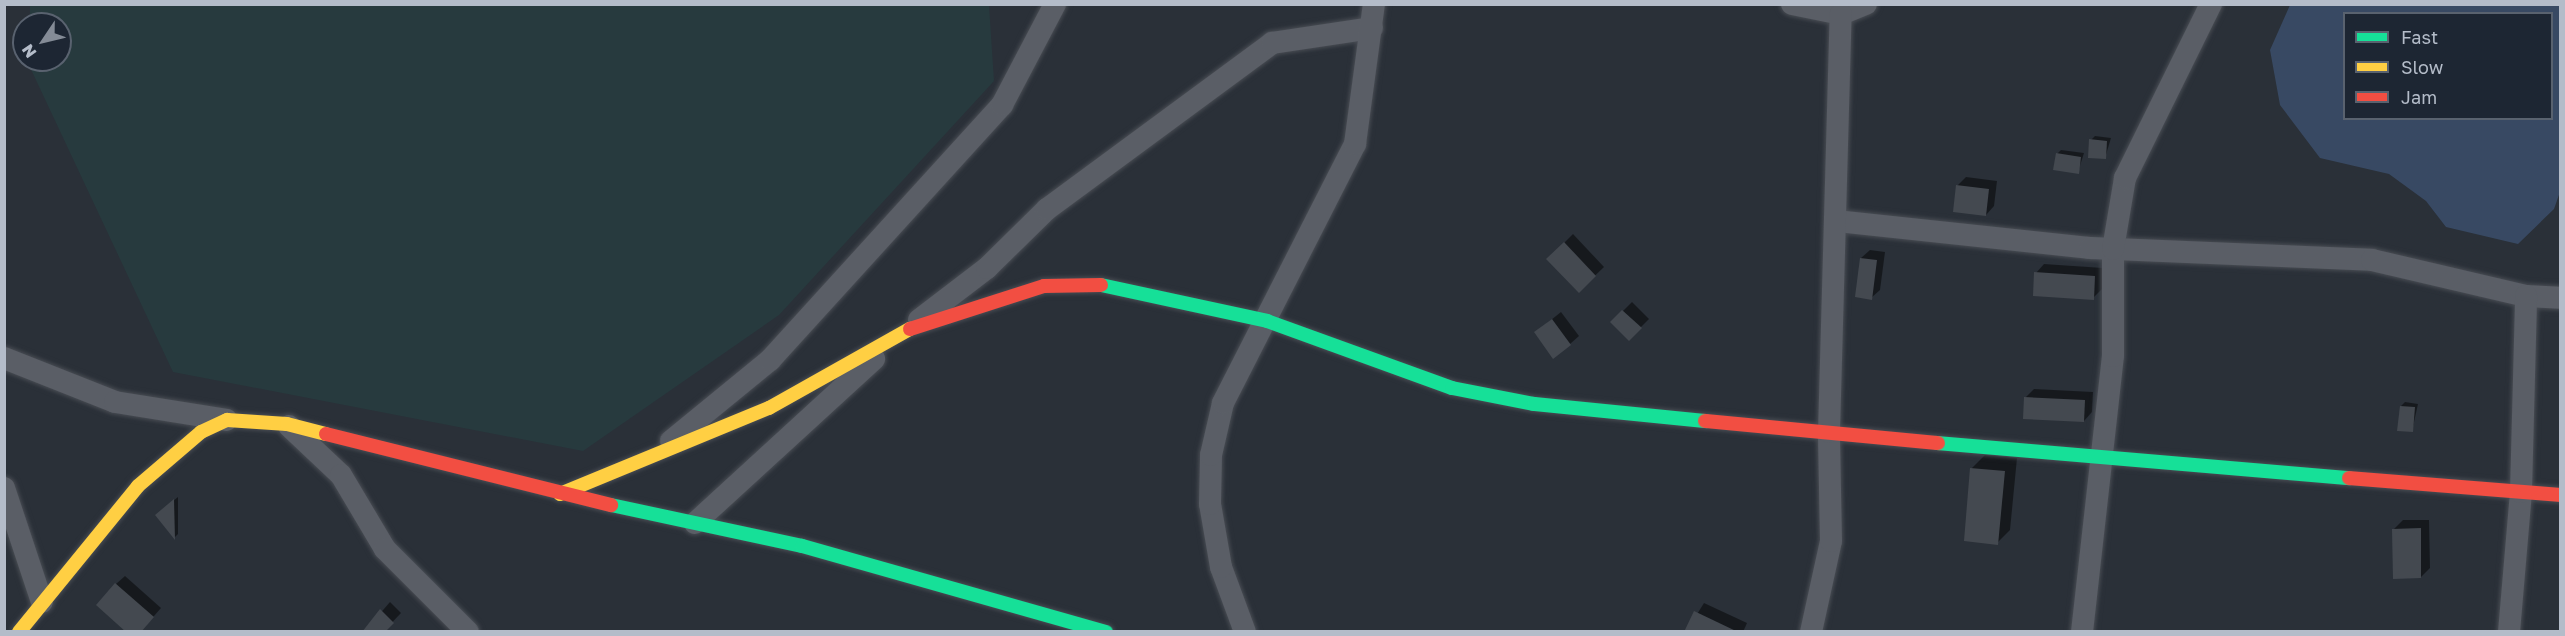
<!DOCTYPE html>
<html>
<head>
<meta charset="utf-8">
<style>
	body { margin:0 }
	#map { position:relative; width:2565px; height:636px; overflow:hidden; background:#2a3038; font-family:"Golos Text",sans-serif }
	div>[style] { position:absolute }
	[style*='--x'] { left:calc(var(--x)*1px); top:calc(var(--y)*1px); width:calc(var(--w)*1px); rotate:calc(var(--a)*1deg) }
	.green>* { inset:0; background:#273a3e }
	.water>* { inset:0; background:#384963 }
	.shadow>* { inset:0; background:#0007 }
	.building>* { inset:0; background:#444950 }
	.roads { filter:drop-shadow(0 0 2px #484c53) drop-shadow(0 0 2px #484c53) }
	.street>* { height:22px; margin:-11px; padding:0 11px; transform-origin:11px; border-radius:11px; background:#5a5e66 }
	.fast>* { height:14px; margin:-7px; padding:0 7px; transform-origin:7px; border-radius:7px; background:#16e098 }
	.slow>* { height:14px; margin:-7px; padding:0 7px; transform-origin:7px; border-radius:7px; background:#ffcf43 }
	.jam>* { height:14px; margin:-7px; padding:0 7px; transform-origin:7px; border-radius:7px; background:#f24e42 }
	span { translate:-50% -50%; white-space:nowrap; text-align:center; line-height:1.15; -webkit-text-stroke:4.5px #1d2633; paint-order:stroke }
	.frame { position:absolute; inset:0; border:6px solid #b4bcc9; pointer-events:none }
	.legend { position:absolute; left:2343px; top:12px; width:210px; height:108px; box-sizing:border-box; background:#1d2633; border:2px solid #59626f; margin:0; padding:8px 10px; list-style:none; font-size:18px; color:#b4bcc9 }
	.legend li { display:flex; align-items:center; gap:12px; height:30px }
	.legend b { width:30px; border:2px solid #59626f }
	.north { position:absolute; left:12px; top:12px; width:60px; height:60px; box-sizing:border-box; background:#1d2633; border:2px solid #59626f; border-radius:50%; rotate:235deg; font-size:16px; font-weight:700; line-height:24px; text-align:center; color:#b4bcc9 }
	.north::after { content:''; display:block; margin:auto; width:21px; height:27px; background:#848b96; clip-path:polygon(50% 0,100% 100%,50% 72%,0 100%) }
</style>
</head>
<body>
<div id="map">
	<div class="green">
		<i style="clip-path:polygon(989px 5px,994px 81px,779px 315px,583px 451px,173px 372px,28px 63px,60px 60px,60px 24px,30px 24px,30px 5px)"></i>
	</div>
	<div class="water">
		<i style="clip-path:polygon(evenodd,2290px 5px,2560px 5px,2560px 192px,2554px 209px,2518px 244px,2446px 227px,2426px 201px,2389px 174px,2320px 158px,2280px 105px,2270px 50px,2290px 5px,2344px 14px,2552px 14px,2552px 118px,2344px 118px,2344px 14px)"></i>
	</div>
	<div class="shadow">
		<i style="clip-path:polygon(2095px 136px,2111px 138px,2105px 158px,2091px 140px)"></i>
		<i style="clip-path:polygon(2061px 150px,2084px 153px,2078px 172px,2057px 154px)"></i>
		<i style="clip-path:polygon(1966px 177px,1997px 181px,1994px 206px,1986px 215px,1957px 186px)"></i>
		<i style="clip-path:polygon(1573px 234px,1604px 267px,1579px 291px,1548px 259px)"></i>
		<i style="clip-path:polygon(1870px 250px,1885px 252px,1880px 290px,1871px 298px,1861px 258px)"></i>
		<i style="clip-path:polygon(2044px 264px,2103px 268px,2102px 289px,2093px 298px,2036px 273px)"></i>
		<i style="clip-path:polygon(1632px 302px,1649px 319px,1629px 339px,1612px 322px)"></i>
		<i style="clip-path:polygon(1561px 312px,1579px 336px,1570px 344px,1536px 332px)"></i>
		<i style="clip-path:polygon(2034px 389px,2093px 392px,2092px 412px,2084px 421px,2025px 398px)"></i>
		<i style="clip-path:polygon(2405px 402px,2418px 404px,2412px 431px,2401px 406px)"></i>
		<i style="clip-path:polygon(1985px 455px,2017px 458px,2010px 530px,1997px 543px,1972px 468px)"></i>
		<i style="clip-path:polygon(178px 497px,178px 534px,175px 537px,161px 511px)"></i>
		<i style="clip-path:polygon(2403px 520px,2429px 520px,2430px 568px,2421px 577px,2394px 529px)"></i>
		<i style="clip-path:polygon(125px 576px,161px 608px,140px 632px,116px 584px)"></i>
		<i style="clip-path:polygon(390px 602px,401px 613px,383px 632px,364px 632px)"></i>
		<i style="clip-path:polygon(1704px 603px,1747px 623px,1743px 632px,1686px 632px)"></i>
	</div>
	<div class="building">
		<i style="clip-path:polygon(2089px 139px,2107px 141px,2106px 159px,2088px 158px)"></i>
		<i style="clip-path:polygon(2056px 153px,2081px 157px,2079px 174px,2053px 170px)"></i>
		<i style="clip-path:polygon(1956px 185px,1989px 189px,1986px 216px,1953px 212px)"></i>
		<i style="clip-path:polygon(1564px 242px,1596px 276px,1579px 293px,1546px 259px)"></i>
		<i style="clip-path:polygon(1860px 258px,1877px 260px,1872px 300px,1855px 297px)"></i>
		<i style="clip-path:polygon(2034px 272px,2095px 276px,2094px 300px,2033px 296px)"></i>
		<i style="clip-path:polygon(1622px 310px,1642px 328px,1629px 341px,1610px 322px)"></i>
		<i style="clip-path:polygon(1552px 319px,1571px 345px,1553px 359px,1534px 332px)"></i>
		<i style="clip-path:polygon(2024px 397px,2085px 400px,2084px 422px,2023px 419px)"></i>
		<i style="clip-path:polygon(2400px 406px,2415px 407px,2413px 432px,2397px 431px)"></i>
		<i style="clip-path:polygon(1970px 468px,2005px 471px,1998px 545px,1964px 541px)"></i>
		<i style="clip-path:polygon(174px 499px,175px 540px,155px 515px)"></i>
		<i style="clip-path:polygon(2421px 528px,2421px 578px,2393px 579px,2392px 529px)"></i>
		<i style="clip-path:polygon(115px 583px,154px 617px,141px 632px,126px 632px,96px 605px)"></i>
		<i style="clip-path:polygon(380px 609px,394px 623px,385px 632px,362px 632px)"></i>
		<i style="clip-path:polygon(1694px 611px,1738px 632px,1684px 632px)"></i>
	</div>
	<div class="roads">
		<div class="street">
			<i style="--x:1792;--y:4;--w:50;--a:11.5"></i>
			<i style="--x:1841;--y:14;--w:27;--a:-22"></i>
			<i style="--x:1837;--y:221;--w:254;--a:6.1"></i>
			<i style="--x:2090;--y:248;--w:282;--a:2.4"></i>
			<i style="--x:2372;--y:260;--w:158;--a:13.2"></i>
			<i style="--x:2526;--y:296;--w:34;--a:3"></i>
			<i style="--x:919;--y:320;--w:86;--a:-37.4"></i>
			<i style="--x:987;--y:268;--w:84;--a:-44.5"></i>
			<i style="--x:1047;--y:209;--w:280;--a:-36.4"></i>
			<i style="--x:1272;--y:43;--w:101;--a:-8.5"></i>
			<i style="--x:4;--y:358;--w:119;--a:21.6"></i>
			<i style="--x:115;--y:402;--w:113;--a:9.1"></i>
			<i style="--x:289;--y:426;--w:71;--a:43.3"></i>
			<i style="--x:341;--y:475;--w:86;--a:59.3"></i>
			<i style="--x:385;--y:549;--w:117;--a:45"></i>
			<i style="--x:671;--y:441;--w:128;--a:-39.3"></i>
			<i style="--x:770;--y:360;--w:345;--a:-47.7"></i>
			<i style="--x:1002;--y:105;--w:114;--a:-62.3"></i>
			<i style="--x:4;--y:488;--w:120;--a:71.6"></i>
			<i style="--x:695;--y:523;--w:243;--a:-42.5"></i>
			<i style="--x:1245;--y:632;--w:69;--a:-110.3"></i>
			<i style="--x:1221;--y:567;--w:64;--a:-99.9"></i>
			<i style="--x:1210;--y:504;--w:49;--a:-88.8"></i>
			<i style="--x:1211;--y:455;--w:53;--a:-77"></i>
			<i style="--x:1223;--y:403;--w:291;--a:-63"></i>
			<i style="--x:1355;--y:144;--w:141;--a:-82.3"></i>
			<i style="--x:1811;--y:632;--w:93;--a:-77.6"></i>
			<i style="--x:1831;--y:541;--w:109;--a:-91.1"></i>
			<i style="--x:1829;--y:432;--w:418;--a:-88.4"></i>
			<i style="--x:2082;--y:632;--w:278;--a:-83.6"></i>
			<i style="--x:2113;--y:356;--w:107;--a:-90"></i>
			<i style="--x:2113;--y:249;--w:72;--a:-80.4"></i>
			<i style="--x:2125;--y:178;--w:194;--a:-63.7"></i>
			<i style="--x:2509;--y:632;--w:141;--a:-85.1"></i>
			<i style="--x:2521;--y:492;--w:196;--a:-88.5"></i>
		</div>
		<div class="fast">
			<i style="--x:1101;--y:285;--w:170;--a:12.2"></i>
			<i style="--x:1267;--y:321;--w:197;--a:19.9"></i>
			<i style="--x:1452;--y:388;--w:84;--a:11"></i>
			<i style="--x:1534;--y:404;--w:172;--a:5.7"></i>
			<i style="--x:1938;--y:443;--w:412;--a:4.9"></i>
			<i style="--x:611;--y:505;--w:195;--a:12.1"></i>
			<i style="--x:802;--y:546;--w:316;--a:15.8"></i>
		</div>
		<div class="slow">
			<i style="--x:560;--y:494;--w:226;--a:-22.4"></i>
			<i style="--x:769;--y:408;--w:162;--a:-29.3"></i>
			<i style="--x:19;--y:632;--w:188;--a:-50.8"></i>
			<i style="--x:138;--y:486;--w:83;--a:-40.6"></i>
			<i style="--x:201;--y:432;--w:29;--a:-25"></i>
			<i style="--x:227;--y:420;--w:60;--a:3.8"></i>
			<i style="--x:287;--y:424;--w:40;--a:14.4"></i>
		</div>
		<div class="jam">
			<i style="--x:910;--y:329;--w:141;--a:-17.8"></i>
			<i style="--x:1044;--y:286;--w:57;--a:-1"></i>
			<i style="--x:1705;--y:421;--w:234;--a:5.4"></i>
			<i style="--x:326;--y:434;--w:294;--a:14"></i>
			<i style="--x:2349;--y:478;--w:212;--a:4.6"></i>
		</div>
	</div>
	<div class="frame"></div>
	<ul class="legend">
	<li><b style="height:8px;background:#16e098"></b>Fast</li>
	<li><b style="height:8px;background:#ffcf43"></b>Slow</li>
	<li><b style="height:8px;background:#f24e42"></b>Jam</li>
	</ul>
	<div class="north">N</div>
</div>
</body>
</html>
